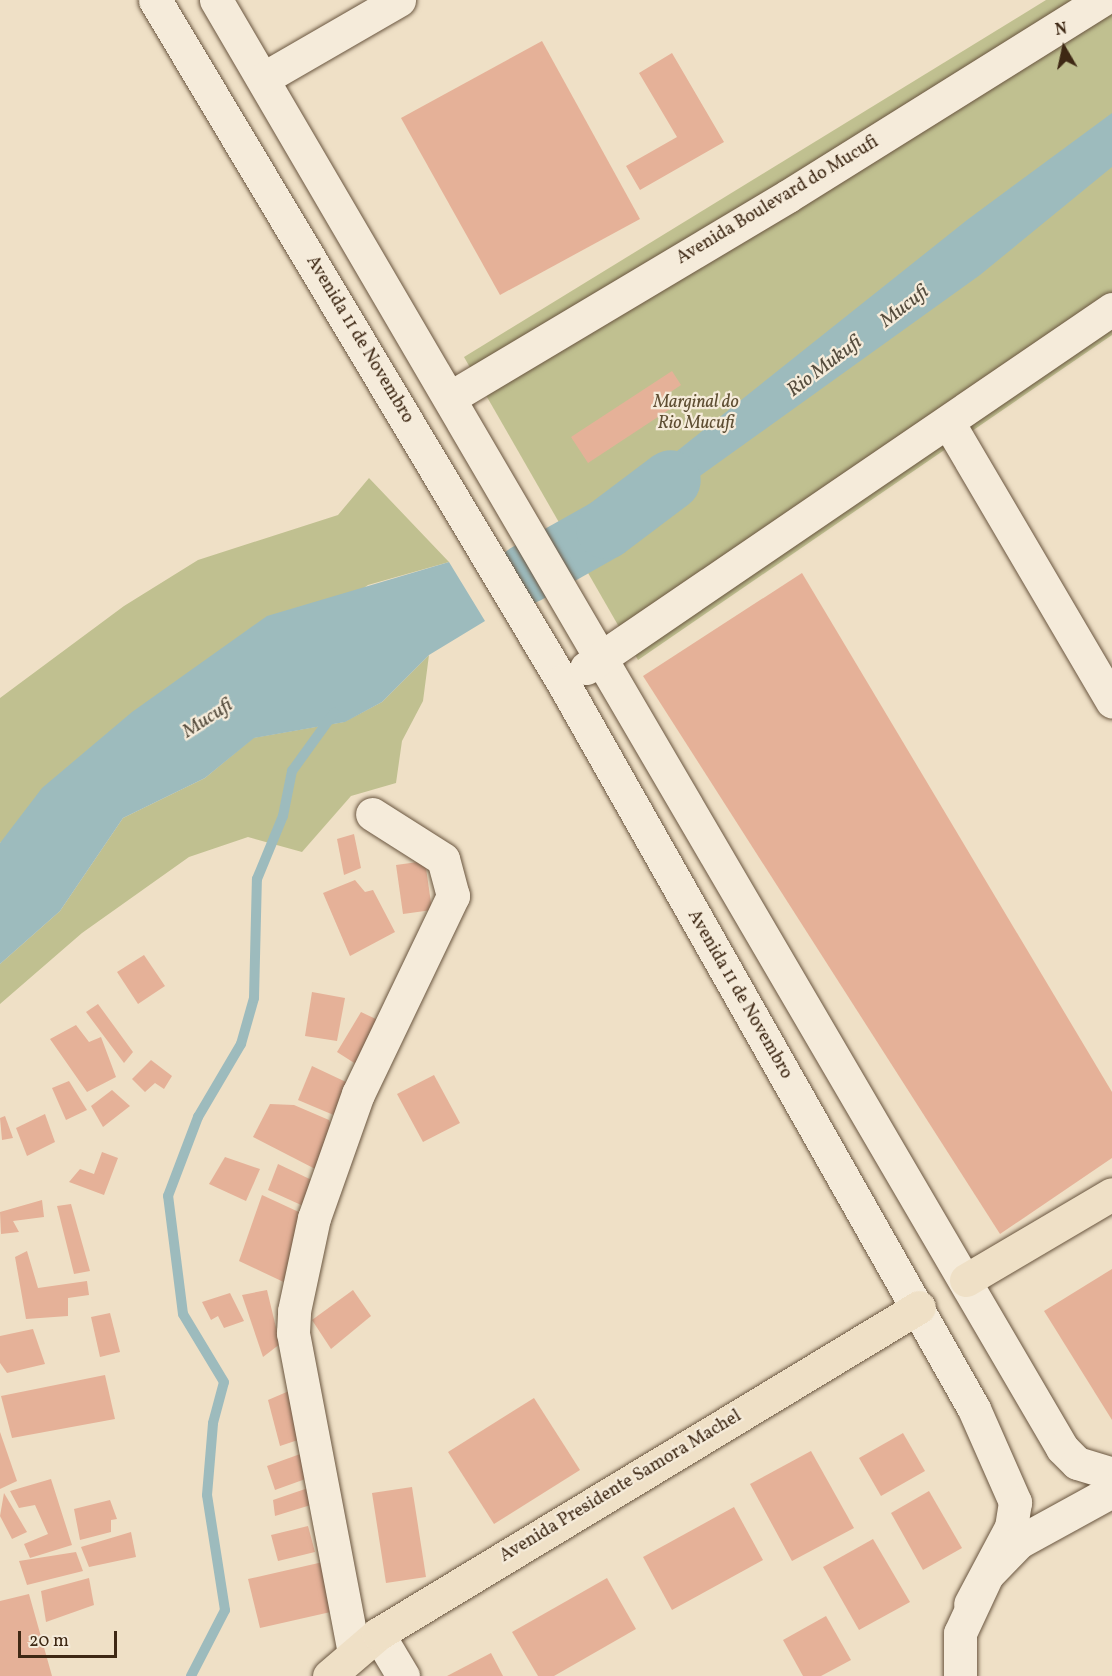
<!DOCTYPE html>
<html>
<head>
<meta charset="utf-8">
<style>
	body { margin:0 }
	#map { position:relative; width:1112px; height:1676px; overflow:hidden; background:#efe0c6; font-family:Vollkorn,serif }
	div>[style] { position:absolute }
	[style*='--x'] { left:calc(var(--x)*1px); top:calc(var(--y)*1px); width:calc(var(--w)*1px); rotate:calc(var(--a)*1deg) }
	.green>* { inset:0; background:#c0c090 }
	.water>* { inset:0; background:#9dbbbd }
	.stream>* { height:10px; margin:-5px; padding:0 5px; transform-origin:5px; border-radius:5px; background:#9dbbbd }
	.river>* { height:60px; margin:-30px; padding:0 30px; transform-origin:30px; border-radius:30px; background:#9dbbbd }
	.building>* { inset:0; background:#e5b198 }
	.roads { filter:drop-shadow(0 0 2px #6a5640) drop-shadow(0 0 2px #6a5640) }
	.minor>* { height:33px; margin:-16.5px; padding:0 16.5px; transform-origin:16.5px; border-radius:16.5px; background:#f5ebda }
	.major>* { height:33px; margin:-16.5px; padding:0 16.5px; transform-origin:16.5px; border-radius:16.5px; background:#efe0c6 }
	span { translate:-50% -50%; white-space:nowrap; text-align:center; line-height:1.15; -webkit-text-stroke:4.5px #f5ebda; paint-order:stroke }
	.street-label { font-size:18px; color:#3e2814 }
	.park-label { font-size:18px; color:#5e4e33; font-style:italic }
	.water-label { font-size:20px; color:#564d3e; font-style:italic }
	.north { position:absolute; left:1034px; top:18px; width:60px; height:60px; -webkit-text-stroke:4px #f5ebda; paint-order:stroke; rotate:351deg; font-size:16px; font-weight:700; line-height:24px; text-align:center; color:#3e2814 }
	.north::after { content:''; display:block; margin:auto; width:21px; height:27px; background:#3e2814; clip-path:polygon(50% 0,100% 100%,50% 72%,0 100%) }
	.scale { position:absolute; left:18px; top:1631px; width:99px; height:27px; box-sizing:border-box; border:3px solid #3e2814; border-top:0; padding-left:8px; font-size:18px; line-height:21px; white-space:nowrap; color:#3e2814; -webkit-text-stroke:4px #f5ebda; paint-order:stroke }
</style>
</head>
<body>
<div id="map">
	<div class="green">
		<i style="clip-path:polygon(1046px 0,1112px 0,1112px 335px,638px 660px,464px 357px)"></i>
		<i style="clip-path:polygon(369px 478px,449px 562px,368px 585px,0 843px,0 698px,124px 606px,198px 560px,338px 515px)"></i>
		<i style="clip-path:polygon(429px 655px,423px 701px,402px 741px,396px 783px,351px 796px,302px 852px,248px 837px,189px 857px,82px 933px,0 1004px,0 964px,60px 911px,123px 818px,205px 778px,253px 738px,344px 722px,382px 702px)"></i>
	</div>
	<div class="water">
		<i style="clip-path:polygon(1112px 113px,1112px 167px,980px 275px,665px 501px,612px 545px,593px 518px,967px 220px)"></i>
		<i style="clip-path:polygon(449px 562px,485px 621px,429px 655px,382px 702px,345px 722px,254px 738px,205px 778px,123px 818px,60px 911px,0 964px,0 843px,42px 788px,132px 712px,267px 616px)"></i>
	</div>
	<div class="stream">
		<i style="--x:191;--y:1676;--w:74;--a:-62.7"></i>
		<i style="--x:225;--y:1610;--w:116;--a:-98.9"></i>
		<i style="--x:207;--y:1495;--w:72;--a:-85.2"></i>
		<i style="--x:213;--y:1423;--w:42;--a:-75"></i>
		<i style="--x:224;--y:1382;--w:79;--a:-121.1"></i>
		<i style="--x:183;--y:1314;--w:119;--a:-97.2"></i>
		<i style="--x:168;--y:1196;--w:85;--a:-69.2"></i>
		<i style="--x:198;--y:1117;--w:85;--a:-59.5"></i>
		<i style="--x:241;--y:1044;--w:48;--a:-74.2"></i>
		<i style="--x:254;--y:998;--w:119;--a:-88.6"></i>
		<i style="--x:257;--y:879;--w:68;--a:-67.6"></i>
		<i style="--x:283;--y:816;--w:46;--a:-78.7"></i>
		<i style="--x:292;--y:771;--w:72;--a:-54.1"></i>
	</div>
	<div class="river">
		<i style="--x:526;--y:574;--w:92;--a:-29.4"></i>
		<i style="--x:606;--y:529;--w:81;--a:-37"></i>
	</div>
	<div class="building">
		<i style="clip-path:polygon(542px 41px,640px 219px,500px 295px,401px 118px)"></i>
		<i style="clip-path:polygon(672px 53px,724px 142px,640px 190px,626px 166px,677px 137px,639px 73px)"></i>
		<i style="clip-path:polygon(672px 371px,681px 385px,663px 397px,670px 409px,588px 463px,571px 437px)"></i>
		<i style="clip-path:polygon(802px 573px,1112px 1092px,1112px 1158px,1000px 1234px,643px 676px)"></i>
		<i style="clip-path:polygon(354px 834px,361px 868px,344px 875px,337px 839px)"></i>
		<i style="clip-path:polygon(425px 861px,432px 910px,403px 914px,396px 865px)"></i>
		<i style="clip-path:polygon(355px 880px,365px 892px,373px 890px,395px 932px,350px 956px,323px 893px)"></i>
		<i style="clip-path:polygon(144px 955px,165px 986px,138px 1004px,117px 972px)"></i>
		<i style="clip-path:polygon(312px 992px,345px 998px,337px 1041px,305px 1036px)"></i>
		<i style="clip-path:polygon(98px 1004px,133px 1052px,124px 1063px,86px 1012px)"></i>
		<i style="clip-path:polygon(361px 1012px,380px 1021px,359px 1066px,337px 1052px)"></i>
		<i style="clip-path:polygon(76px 1025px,89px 1042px,101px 1037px,116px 1077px,87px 1092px,50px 1039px)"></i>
		<i style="clip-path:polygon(151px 1060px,172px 1076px,164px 1089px,155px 1083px,145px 1092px,132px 1079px)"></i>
		<i style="clip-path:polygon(312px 1066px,346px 1082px,336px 1116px,298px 1100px)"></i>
		<i style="clip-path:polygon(434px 1075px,460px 1123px,423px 1142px,397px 1094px)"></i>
		<i style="clip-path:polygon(69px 1081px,87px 1110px,66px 1120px,52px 1088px)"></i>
		<i style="clip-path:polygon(112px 1090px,130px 1106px,103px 1127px,91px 1106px)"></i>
		<i style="clip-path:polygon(270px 1104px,294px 1105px,329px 1120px,333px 1132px,323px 1173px,253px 1137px)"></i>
		<i style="clip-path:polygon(45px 1114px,55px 1142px,27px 1156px,16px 1128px)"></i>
		<i style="clip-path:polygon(5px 1116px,13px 1138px,2px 1140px,0 1118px)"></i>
		<i style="clip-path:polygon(102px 1152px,118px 1158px,104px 1195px,69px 1182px,80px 1169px,94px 1174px)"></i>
		<i style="clip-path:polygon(225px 1157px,260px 1169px,246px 1201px,209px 1184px)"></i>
		<i style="clip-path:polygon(278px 1164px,316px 1182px,310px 1209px,268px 1190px)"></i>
		<i style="clip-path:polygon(262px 1195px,301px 1213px,290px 1285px,239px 1261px)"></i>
		<i style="clip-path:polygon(42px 1200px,44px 1217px,13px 1221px,19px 1232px,1px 1234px,0 1212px)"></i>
		<i style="clip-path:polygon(71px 1204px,90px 1271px,74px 1274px,57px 1206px)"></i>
		<i style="clip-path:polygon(27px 1251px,38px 1288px,87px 1281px,89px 1295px,68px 1298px,68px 1316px,26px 1319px,15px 1257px)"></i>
		<i style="clip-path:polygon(1112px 1269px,1112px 1420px,1044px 1311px)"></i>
		<i style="clip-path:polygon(267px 1290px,280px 1344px,263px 1357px,242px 1295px)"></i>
		<i style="clip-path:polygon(353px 1290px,371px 1316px,331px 1349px,312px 1320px)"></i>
		<i style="clip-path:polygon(230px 1293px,244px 1321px,224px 1328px,218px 1316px,211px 1320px,202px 1302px)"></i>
		<i style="clip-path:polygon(110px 1313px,120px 1352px,100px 1357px,91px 1317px)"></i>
		<i style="clip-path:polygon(33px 1329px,45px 1364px,7px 1373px,0 1363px,0 1336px)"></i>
		<i style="clip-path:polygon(105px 1375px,115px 1419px,12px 1438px,1px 1396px)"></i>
		<i style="clip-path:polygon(289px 1391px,301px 1439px,280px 1446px,268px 1400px)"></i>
		<i style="clip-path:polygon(534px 1398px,580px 1470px,494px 1524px,448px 1452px)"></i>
		<i style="clip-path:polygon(0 1432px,17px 1481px,0 1489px)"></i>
		<i style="clip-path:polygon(903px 1433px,925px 1471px,881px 1496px,859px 1458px)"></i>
		<i style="clip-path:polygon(811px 1451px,854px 1528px,792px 1561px,750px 1484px)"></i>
		<i style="clip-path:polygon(303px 1453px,311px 1477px,275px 1490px,267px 1466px)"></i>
		<i style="clip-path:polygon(51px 1479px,72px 1545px,30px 1558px,24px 1544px,48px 1534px,35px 1505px,19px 1508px,10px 1491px)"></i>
		<i style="clip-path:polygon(311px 1487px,314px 1504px,275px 1516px,273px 1500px)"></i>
		<i style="clip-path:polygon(412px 1487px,426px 1577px,386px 1583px,372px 1493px)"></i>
		<i style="clip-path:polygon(929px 1491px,962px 1548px,923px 1570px,891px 1513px)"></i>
		<i style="clip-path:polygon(4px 1493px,27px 1532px,12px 1539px,0 1516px)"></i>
		<i style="clip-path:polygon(110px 1500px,117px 1519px,111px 1520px,111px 1532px,80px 1540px,74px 1509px)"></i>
		<i style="clip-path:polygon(734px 1507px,763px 1560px,672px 1610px,643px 1557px)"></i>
		<i style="clip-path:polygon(308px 1526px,315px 1552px,278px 1561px,271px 1535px)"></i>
		<i style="clip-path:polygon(131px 1532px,136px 1557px,89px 1567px,81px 1547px)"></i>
		<i style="clip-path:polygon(873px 1539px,910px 1602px,859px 1630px,823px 1567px)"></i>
		<i style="clip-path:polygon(76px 1552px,83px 1571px,27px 1585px,19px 1561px)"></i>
		<i style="clip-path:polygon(323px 1562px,335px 1611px,260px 1628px,248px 1579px)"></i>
		<i style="clip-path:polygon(89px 1578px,94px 1605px,46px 1622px,41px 1591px)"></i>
		<i style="clip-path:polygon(607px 1578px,636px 1629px,554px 1676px,538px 1676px,512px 1632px)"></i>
		<i style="clip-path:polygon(29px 1594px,52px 1676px,0 1676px,0 1601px)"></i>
		<i style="clip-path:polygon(826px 1616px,851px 1660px,821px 1676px,803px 1676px,783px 1640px)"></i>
		<i style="clip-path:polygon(491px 1653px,503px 1676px,447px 1676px)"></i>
	</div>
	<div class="roads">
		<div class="minor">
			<i style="--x:155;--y:0;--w:793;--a:59.14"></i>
			<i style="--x:562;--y:681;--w:836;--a:60.49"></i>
			<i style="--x:974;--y:1409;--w:102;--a:66.2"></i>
			<i style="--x:1015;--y:1502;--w:25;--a:99"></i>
			<i style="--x:1011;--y:1527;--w:87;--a:118"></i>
			<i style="--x:216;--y:0;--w:1677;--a:59.7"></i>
			<i style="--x:1062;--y:1448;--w:21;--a:45"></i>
			<i style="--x:1077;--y:1463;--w:37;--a:17"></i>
			<i style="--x:264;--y:78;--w:156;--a:-30"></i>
			<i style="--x:451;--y:397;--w:392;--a:-30.8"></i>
			<i style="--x:788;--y:196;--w:370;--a:-32"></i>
			<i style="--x:948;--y:422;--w:324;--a:59.6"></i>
			<i style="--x:586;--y:668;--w:637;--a:-34.31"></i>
			<i style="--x:378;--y:1634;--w:49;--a:59.2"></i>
			<i style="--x:354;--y:1653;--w:326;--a:-100.8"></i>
			<i style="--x:293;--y:1333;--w:22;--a:-87"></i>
			<i style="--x:294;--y:1311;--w:95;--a:-77.9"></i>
			<i style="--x:314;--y:1218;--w:132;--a:-70.5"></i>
			<i style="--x:358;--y:1094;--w:220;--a:-64.4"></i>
			<i style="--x:453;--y:896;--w:38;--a:-105"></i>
			<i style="--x:443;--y:859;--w:84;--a:-147.6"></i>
			<i style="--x:960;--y:1676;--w:43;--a:-90"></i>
			<i style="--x:960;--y:1633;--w:64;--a:-65"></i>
			<i style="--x:987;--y:1575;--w:46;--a:-45.9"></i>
			<i style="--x:1019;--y:1542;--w:106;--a:-28.7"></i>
		</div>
		<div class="major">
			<i style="--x:966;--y:1280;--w:169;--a:-30.5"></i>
			<i style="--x:329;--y:1676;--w:65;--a:-40.6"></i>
			<i style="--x:378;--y:1634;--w:632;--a:-31.15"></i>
		</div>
	</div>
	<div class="street-label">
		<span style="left:778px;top:201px;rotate:-31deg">Avenida Boulevard do Mucufi</span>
		<span style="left:359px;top:340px;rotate:59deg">Avenida 11 de Novembro</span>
		<span style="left:739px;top:995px;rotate:60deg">Avenida 11 de Novembro</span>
		<span style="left:621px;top:1487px;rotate:-31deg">Avenida Presidente Samora Machel</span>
	</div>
	<div class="park-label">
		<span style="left:696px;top:414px">Marginal do<br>Rio Mucufi</span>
	</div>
	<div class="water-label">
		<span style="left:905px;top:307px;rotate:-38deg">Mucufi</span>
		<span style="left:825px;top:367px;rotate:-37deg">Rio Mukufi</span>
		<span style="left:208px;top:719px;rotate:-33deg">Mucufi</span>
	</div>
	<div class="north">N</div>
	<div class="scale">20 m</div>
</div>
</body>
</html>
